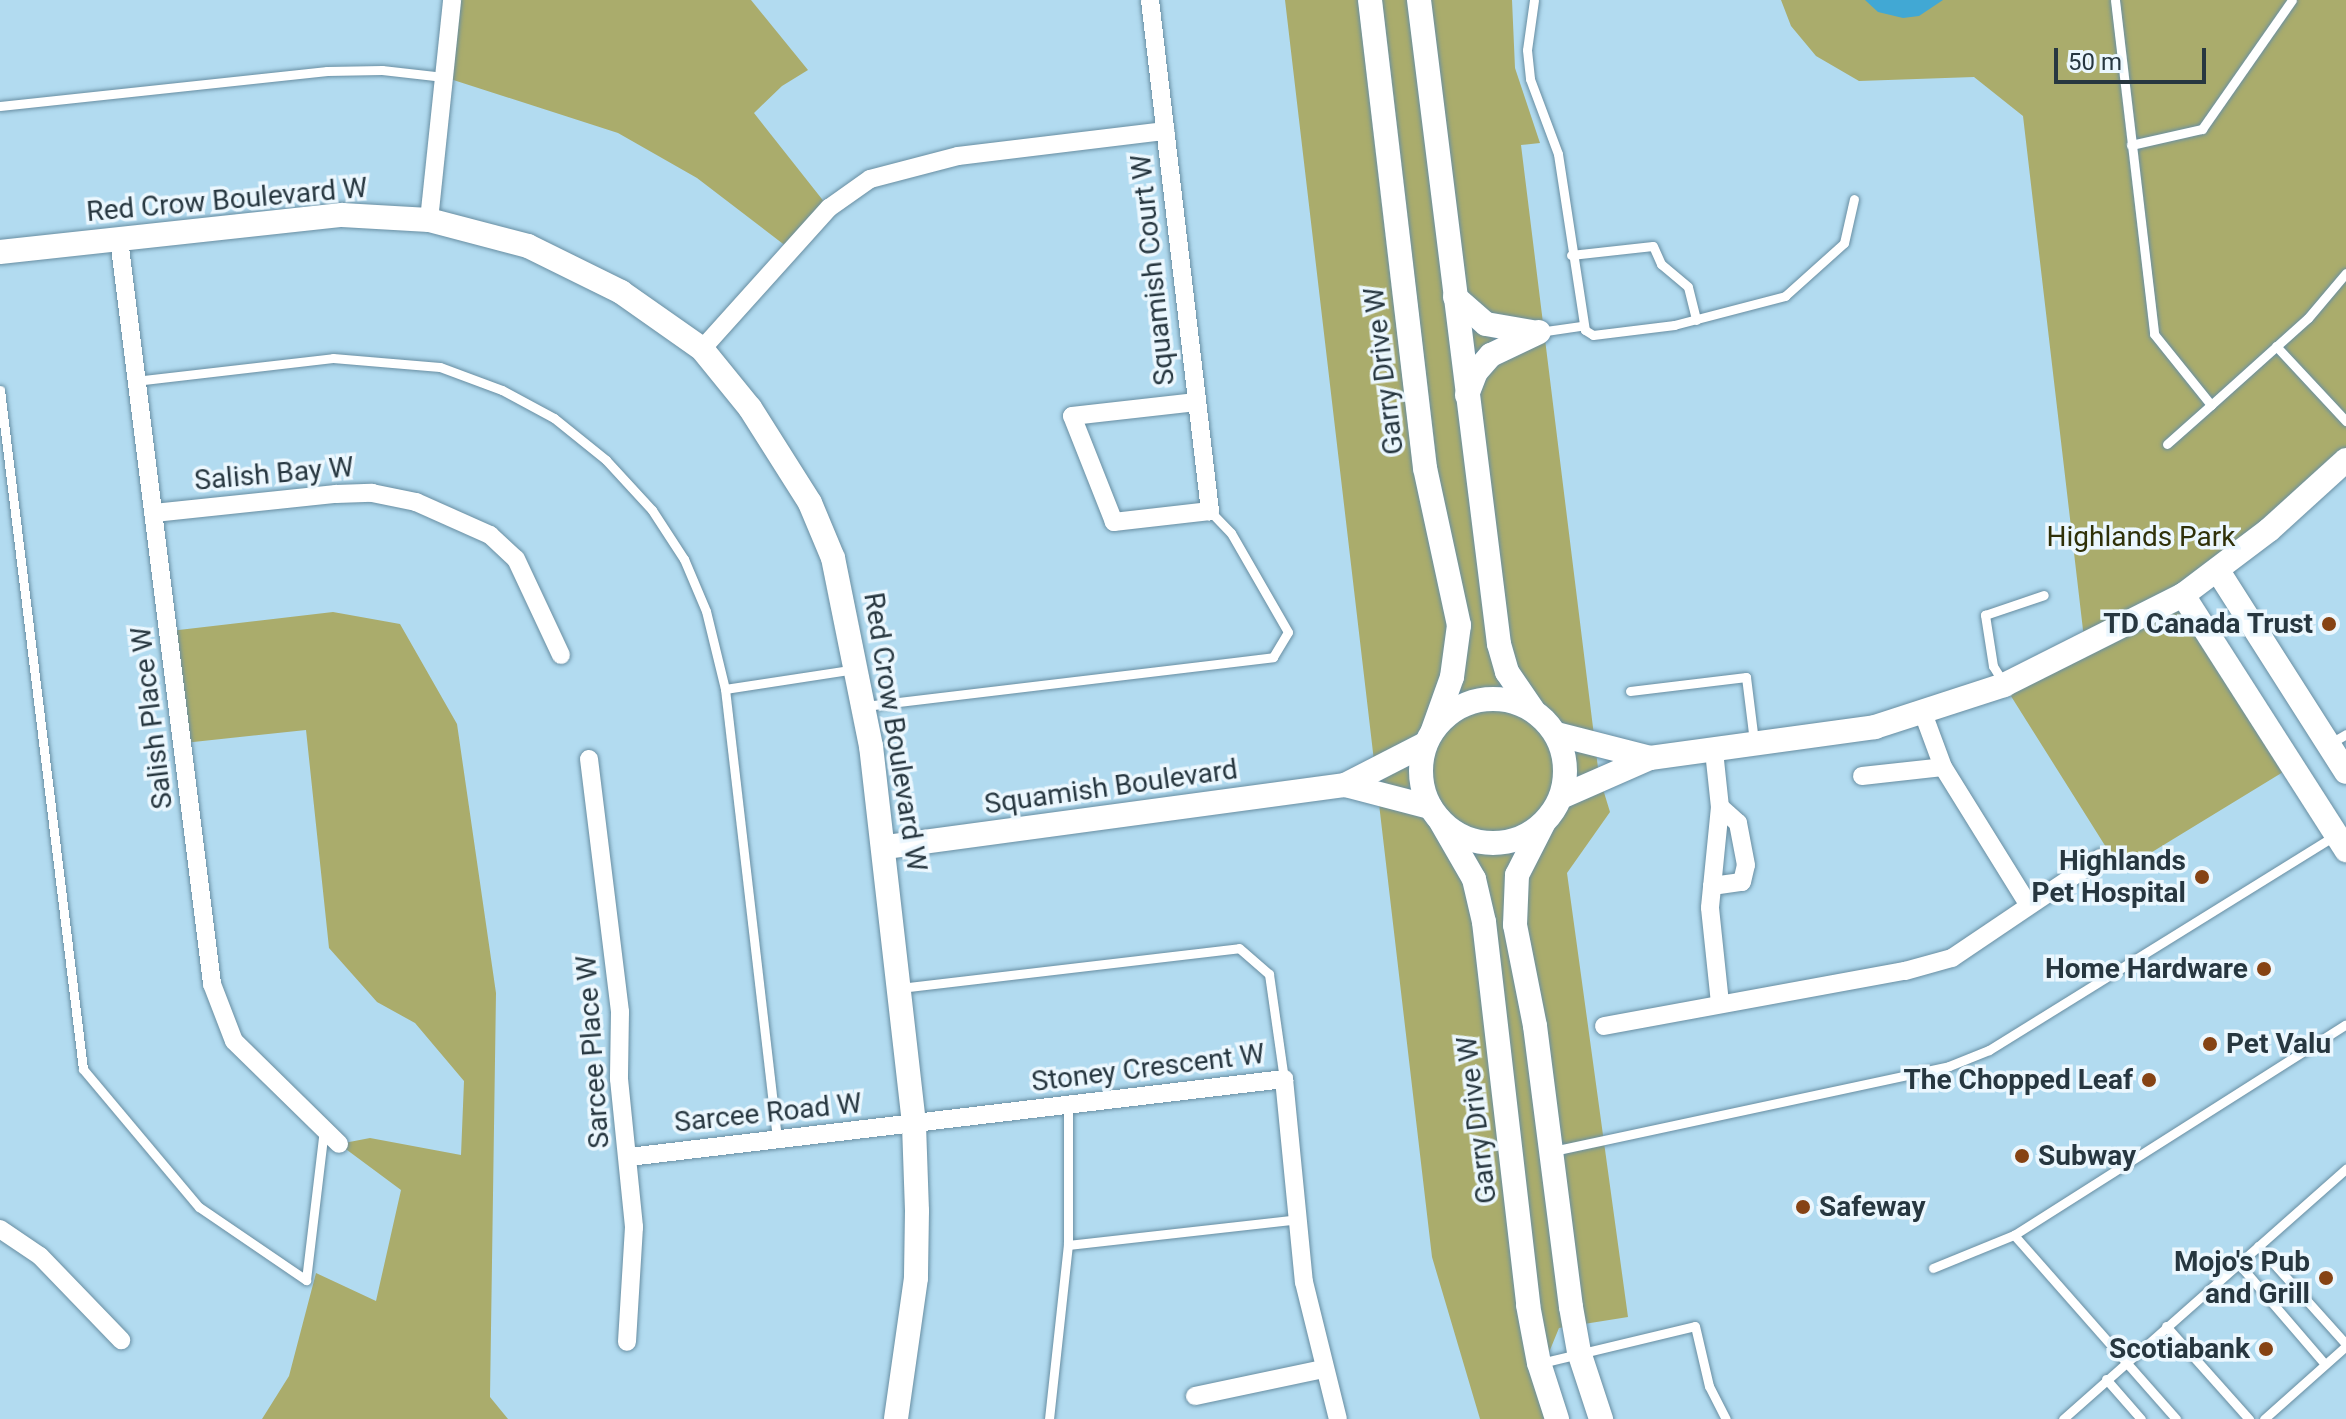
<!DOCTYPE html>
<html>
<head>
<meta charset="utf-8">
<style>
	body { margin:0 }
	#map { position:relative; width:2346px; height:1419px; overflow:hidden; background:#b2dbf0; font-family:Roboto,sans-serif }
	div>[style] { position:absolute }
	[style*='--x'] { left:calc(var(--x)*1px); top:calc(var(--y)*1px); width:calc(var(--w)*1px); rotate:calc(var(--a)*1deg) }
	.green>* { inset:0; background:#aaac6c }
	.water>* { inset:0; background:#41a8d4 }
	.roads { filter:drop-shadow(0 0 2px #688ea2) drop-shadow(0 0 2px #688ea2) }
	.lane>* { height:9px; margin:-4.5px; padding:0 4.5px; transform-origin:4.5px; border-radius:4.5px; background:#fff }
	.street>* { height:18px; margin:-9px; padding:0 9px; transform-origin:9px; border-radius:9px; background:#fff }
	.secondary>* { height:24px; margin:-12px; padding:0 12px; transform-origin:12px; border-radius:12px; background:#fff }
	.secondary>.ring { margin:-12px; padding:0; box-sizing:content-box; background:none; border:24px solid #fff; border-radius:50% }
	.dots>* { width:22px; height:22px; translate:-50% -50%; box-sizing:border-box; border:4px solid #ebf7fe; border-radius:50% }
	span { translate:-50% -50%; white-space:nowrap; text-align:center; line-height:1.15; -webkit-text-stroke:7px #ebf7fe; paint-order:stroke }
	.street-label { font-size:28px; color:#273740 }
	.park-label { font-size:28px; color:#2f3008 }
	.poi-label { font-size:28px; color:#273740; font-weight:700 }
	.right { translate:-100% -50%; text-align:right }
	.left { translate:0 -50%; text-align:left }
	.scale { position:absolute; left:2054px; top:48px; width:152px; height:36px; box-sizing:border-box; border:4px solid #273740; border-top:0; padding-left:10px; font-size:24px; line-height:28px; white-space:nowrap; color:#273740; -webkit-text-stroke:6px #ebf7fe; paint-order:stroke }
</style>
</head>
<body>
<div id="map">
	<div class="green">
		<i style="clip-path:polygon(452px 0,751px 0,808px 70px,782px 86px,754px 113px,829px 208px,791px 250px,697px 178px,618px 133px,444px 77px)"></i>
		<i style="clip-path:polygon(1285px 0,1512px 0,1515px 68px,1540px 143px,1521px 145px,1599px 776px,1610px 812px,1567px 873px,1628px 1317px,1559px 1328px,1543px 1367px,1559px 1419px,1480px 1419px,1432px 1257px)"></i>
		<i style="clip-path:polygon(1781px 0,2346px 0,2346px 460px,2183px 595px,2293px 766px,2121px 871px,2004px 685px,2085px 647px,2023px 116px,1974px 77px,1859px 81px,1816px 56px,1791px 26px)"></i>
		<i style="clip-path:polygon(333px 612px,400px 624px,457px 724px,496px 993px,490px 1397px,508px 1419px,262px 1419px,289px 1376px,316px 1273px,376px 1301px,401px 1190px,339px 1144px,370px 1138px,461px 1155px,464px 1081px,415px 1023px,377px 1002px,329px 948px,306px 730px,184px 743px,170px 631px)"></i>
	</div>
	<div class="water">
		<i style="clip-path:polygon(1865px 0,1943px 0,1919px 16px,1903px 18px,1878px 12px)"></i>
	</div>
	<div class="roads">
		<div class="lane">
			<i style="--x:1534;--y:0;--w:50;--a:98"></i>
			<i style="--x:1527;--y:50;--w:29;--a:84"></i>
			<i style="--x:1530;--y:79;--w:80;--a:69.5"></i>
			<i style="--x:1558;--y:154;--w:178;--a:81.3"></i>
			<i style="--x:1585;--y:330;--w:9;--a:32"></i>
			<i style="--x:1593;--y:335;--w:82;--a:-7"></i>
			<i style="--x:1674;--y:325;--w:115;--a:-14.6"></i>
			<i style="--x:1785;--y:296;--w:79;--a:-41.9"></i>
			<i style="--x:1844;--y:243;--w:45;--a:-77.2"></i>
			<i style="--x:2115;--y:0;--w:336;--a:83.3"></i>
			<i style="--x:2154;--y:334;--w:91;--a:51.2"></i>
			<i style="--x:2211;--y:405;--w:130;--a:-41.9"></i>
			<i style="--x:2308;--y:318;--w:59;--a:-49.8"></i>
			<i style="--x:0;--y:106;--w:329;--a:-6.1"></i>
			<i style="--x:327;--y:71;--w:55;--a:-1"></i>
			<i style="--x:382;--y:70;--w:62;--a:6.4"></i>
			<i style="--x:2131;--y:145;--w:73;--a:-12.7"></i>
			<i style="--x:2202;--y:129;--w:157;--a:-55.1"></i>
			<i style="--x:1571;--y:255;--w:82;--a:-6.3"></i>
			<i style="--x:1653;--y:246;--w:20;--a:66"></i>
			<i style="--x:1661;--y:264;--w:35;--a:40"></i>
			<i style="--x:1688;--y:287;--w:34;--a:76"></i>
			<i style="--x:1539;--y:332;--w:41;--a:-8.3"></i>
			<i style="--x:2276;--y:346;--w:103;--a:47"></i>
			<i style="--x:135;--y:381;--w:199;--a:-6.6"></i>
			<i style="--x:333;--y:358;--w:107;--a:4.8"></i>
			<i style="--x:440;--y:367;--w:66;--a:20.4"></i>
			<i style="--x:502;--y:390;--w:59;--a:28.3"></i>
			<i style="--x:554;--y:418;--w:67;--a:38.9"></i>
			<i style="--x:606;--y:460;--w:68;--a:47.4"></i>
			<i style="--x:652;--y:510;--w:59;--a:56.9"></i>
			<i style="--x:684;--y:559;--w:56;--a:67.1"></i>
			<i style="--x:706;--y:611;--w:80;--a:76.3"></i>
			<i style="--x:725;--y:689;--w:454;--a:83.4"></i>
			<i style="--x:0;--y:390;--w:684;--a:83.03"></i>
			<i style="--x:83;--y:1069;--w:180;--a:50"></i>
			<i style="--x:199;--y:1207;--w:130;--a:34.3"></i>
			<i style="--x:306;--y:1280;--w:151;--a:-83.2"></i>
			<i style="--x:2167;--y:444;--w:59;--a:-41.6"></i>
			<i style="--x:2003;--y:682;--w:19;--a:-122"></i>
			<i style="--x:1993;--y:666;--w:52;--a:-98.9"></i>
			<i style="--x:1985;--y:615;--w:62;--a:-18.7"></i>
			<i style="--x:725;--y:689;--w:133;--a:-8.7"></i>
			<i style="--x:1630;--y:691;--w:117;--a:-6.9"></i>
			<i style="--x:1746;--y:677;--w:64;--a:82.9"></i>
			<i style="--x:865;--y:706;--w:411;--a:-6.8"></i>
			<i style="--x:1273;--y:657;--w:29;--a:-59"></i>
			<i style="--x:1288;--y:632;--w:114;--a:-119.9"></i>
			<i style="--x:1231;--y:533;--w:30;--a:-134"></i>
			<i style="--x:2329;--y:744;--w:20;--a:-30"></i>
			<i style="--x:900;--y:988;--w:341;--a:-6.7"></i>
			<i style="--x:1239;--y:948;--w:40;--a:41"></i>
			<i style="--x:1269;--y:974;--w:106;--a:81.9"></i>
			<i style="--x:1553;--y:1151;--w:405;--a:-12.1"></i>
			<i style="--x:1949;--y:1066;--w:43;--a:-21.8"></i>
			<i style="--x:1989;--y:1050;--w:408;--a:-31.8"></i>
			<i style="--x:2014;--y:1235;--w:245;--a:48.6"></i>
			<i style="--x:1068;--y:1245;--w:231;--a:-6.4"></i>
			<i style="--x:2258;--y:1246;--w:132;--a:48.1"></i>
			<i style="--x:2238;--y:1263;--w:133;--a:49.3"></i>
			<i style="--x:1933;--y:1268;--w:87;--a:-22.2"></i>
			<i style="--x:2014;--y:1235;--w:393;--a:-32.4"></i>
			<i style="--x:2166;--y:1326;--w:125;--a:48.3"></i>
			<i style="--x:1541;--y:1363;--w:158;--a:-13.5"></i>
			<i style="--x:1695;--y:1326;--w:62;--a:76.9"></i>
			<i style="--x:1709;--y:1386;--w:37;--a:63"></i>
			<i style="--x:2106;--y:1379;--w:53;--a:48.8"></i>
			<i style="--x:1049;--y:1419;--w:175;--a:-83.8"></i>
			<i style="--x:1068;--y:1245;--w:140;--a:-90"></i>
			<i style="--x:2063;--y:1419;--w:378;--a:-41.5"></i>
			<i style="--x:2264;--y:1419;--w:110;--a:-41.7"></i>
		</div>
		<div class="street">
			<i style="--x:1150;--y:0;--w:515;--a:83.3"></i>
			<i style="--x:1210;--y:511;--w:97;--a:173.5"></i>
			<i style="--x:1114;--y:522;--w:114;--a:-111.6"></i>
			<i style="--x:1072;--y:416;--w:125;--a:-6.4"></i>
			<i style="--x:429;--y:220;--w:221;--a:-84"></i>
			<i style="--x:119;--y:239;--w:751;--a:82.88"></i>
			<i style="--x:212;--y:984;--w:61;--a:68.9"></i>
			<i style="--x:234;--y:1041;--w:147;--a:44.4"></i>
			<i style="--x:702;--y:349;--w:190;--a:-48"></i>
			<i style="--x:829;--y:208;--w:50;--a:-35.3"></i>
			<i style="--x:870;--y:179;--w:91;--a:-14.6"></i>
			<i style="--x:958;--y:156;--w:209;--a:-6.9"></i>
			<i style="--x:154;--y:513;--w:183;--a:-6"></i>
			<i style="--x:336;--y:494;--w:36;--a:-2"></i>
			<i style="--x:372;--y:493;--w:45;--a:11.6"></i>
			<i style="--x:416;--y:502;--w:81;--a:24"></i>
			<i style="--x:490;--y:535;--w:35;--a:43"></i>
			<i style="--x:516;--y:559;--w:106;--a:64.9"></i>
			<i style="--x:1923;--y:713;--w:58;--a:69.7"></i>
			<i style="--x:1943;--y:767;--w:161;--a:58.2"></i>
			<i style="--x:1714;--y:751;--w:56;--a:83.9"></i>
			<i style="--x:1720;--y:807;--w:101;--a:95.7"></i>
			<i style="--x:1710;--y:908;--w:96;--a:84"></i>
			<i style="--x:589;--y:759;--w:255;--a:83"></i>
			<i style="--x:620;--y:1012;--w:67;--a:90.9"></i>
			<i style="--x:619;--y:1079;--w:149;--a:84.2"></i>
			<i style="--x:634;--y:1227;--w:115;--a:93.5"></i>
			<i style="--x:1862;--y:776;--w:81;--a:-6.3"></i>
			<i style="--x:1712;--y:886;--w:30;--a:-8"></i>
			<i style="--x:1742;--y:882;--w:17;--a:-77"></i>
			<i style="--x:1746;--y:865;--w:43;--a:-100.8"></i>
			<i style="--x:1738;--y:823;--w:24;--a:-138"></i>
			<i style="--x:1604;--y:1026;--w:306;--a:-10.4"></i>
			<i style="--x:1905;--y:971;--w:49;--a:-15.5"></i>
			<i style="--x:1952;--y:958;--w:179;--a:-34"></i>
			<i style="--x:629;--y:1157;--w:660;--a:-6.79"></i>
			<i style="--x:1284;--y:1079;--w:204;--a:84.4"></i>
			<i style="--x:1304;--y:1282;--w:141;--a:76.1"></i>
			<i style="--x:0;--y:1229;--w:48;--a:34"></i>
			<i style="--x:40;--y:1256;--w:117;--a:46"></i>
			<i style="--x:1195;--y:1396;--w:131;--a:-11.9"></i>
		</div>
		<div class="secondary">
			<i style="--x:1370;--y:0;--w:471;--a:83.3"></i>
			<i style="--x:1425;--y:468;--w:161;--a:77.8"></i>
			<i style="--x:1459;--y:625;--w:52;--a:97.7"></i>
			<i style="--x:1452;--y:677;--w:56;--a:109.7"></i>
			<i style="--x:1419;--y:0;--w:649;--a:82.92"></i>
			<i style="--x:1499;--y:644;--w:29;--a:74"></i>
			<i style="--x:1507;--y:672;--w:46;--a:55.6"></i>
			<i style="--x:0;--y:252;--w:344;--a:-6.2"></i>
			<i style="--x:342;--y:215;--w:87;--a:3.3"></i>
			<i style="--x:429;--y:220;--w:102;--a:14.7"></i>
			<i style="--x:528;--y:246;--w:104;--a:26.3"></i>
			<i style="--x:621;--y:292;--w:99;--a:35.1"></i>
			<i style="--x:702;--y:349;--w:76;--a:50.9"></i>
			<i style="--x:750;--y:408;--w:112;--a:57.7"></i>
			<i style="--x:810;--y:503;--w:60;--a:67.3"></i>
			<i style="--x:833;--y:558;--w:192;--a:78.6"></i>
			<i style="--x:871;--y:746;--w:381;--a:83.5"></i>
			<i style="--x:914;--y:1125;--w:86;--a:88"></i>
			<i style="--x:917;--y:1211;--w:67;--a:90.9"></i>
			<i style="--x:916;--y:1278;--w:142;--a:98.1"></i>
			<i style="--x:1455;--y:297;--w:41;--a:41.1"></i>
			<i style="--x:1486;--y:324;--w:47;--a:9.9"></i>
			<i style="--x:1467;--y:395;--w:25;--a:-69"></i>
			<i style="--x:1476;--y:372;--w:23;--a:-49"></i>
			<i style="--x:1491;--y:355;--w:53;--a:-25.6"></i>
			<i style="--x:2218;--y:571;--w:238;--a:57.5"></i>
			<i style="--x:2183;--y:595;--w:303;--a:57.4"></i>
			<i class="ring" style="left:1421px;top:699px;width:120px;height:120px"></i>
			<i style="--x:1556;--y:734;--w:97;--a:14.3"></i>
			<i style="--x:1345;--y:785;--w:88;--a:14.5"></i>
			<i style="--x:1561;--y:797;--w:97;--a:-23.7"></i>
			<i style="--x:1650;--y:758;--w:227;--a:-7.8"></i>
			<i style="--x:1875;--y:727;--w:136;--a:-18"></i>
			<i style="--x:2004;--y:685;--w:200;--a:-26.7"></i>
			<i style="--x:2183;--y:595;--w:108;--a:-37.1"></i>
			<i style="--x:2269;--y:530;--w:104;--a:-42.3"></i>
			<i style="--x:1440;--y:820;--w:68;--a:60"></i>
			<i style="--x:1474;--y:879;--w:44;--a:76.9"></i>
			<i style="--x:1484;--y:922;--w:386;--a:83.4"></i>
			<i style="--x:1528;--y:1305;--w:59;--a:79.3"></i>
			<i style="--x:1539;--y:1363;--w:59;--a:72.2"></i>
			<i style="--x:1543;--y:824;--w:57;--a:117"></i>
			<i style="--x:1517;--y:875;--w:50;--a:92.3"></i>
			<i style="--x:1515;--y:925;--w:103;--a:78.8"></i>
			<i style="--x:1535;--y:1026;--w:283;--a:82.7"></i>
			<i style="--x:1571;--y:1307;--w:46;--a:79.9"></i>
			<i style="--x:1579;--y:1352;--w:71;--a:71.8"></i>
			<i style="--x:886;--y:847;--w:463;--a:-7.7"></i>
			<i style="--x:1345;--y:785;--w:90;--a:-27.1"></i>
		</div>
	</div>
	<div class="dots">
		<i style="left:2329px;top:624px;background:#864314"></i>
		<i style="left:2202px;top:877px;background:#864314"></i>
		<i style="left:2264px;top:969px;background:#864314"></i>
		<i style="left:2210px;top:1044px;background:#864314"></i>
		<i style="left:2149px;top:1080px;background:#864314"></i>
		<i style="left:2022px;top:1156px;background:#864314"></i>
		<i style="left:1803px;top:1207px;background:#864314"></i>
		<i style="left:2326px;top:1278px;background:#864314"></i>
		<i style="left:2266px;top:1349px;background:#864314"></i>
	</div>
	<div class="street-label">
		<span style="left:227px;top:200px;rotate:-5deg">Red Crow Boulevard W</span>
		<span style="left:1153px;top:270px;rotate:-96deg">Squamish Court W</span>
		<span style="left:1384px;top:371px;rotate:-97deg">Garry Drive W</span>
		<span style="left:274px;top:474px;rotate:-5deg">Salish Bay W</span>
		<span style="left:152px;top:718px;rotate:-97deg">Salish Place W</span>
		<span style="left:895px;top:732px;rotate:81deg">Red Crow Boulevard W</span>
		<span style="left:1111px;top:787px;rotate:-8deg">Squamish Boulevard</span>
		<span style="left:593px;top:1052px;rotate:-94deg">Sarcee Place W</span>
		<span style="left:1148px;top:1068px;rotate:-7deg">Stoney Crescent W</span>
		<span style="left:768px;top:1113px;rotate:-6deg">Sarcee Road W</span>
		<span style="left:1477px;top:1120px;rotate:-97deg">Garry Drive W</span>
	</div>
	<div class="park-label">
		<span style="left:2141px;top:537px">Highlands Park</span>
	</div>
	<div class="poi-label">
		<span class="right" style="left:2313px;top:624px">TD Canada Trust</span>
		<span class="right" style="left:2186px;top:877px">Highlands<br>Pet Hospital</span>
		<span class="right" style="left:2248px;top:969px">Home Hardware</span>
		<span class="left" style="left:2226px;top:1044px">Pet Valu</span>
		<span class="right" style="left:2133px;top:1080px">The Chopped Leaf</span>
		<span class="left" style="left:2038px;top:1156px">Subway</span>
		<span class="left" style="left:1819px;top:1207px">Safeway</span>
		<span class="right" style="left:2310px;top:1278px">Mojo's Pub<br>and Grill</span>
		<span class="right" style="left:2250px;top:1349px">Scotiabank</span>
	</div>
	<div class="scale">50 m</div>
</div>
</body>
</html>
